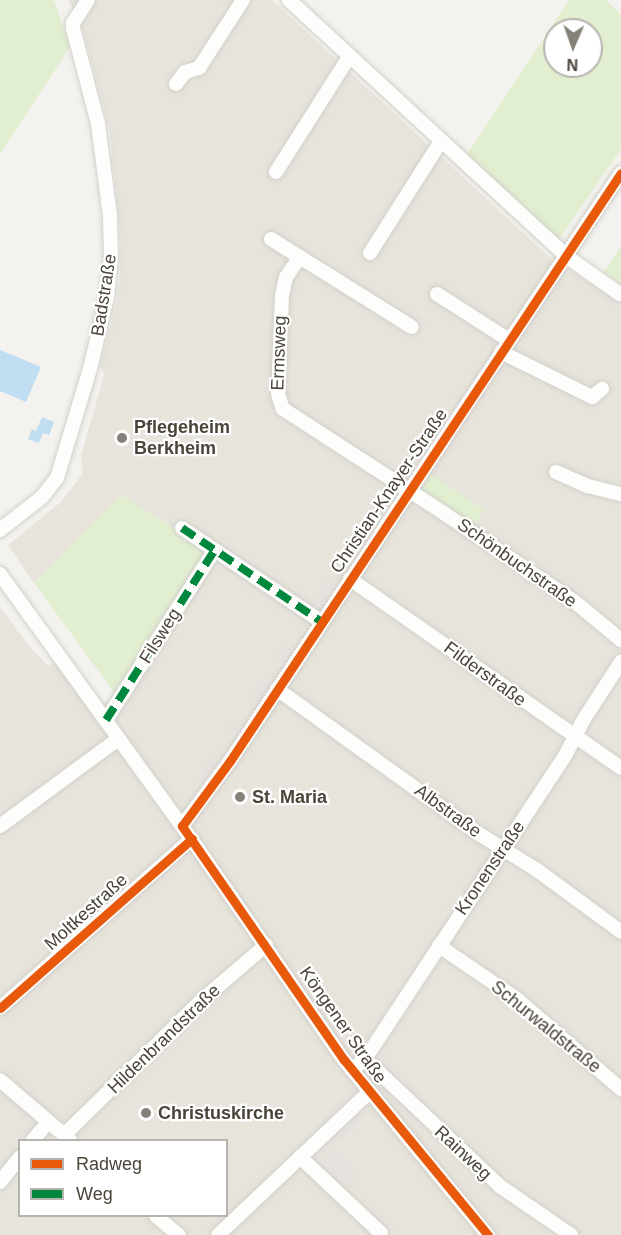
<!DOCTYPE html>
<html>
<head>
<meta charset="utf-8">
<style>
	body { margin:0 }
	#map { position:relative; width:621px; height:1235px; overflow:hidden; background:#f4f2ee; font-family:Arial,sans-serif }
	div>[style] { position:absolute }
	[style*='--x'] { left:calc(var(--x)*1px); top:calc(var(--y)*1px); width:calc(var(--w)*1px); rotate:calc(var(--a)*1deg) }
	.residential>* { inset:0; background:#e7e4dc }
	.green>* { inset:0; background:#e1eecf }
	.parking>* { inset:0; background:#e6e3df }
	.round { border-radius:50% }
	.water>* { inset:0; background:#c0ddf1 }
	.roads { filter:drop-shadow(0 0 2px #d2d0cb) drop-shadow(0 0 2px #d2d0cb) }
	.minor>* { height:14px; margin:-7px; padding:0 7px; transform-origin:7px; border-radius:7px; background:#fdfdfc }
	.quiet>* { height:8px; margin-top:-4px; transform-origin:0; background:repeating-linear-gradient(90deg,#00873e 0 15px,transparent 0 23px) }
	.cycleway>* { height:9px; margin:-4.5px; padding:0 4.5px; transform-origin:4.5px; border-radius:4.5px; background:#e8590c }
	.dots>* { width:16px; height:16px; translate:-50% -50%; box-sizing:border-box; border:3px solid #fff; border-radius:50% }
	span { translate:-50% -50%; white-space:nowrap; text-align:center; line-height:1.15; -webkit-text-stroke:4.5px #fff; paint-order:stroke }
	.street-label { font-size:18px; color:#4b4439 }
	.poi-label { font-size:18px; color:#4b4439; font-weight:700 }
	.left { translate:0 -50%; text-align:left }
	.legend { position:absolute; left:18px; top:1139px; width:210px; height:78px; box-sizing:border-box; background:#fff; border:2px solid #b7b4b0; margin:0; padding:8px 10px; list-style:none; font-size:18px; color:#4b4439 }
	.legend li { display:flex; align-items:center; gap:12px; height:30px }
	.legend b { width:30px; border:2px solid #b7b4b0 }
	.north { position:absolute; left:543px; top:18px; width:60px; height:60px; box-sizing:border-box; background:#fff; border:2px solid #b7b4b0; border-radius:50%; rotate:182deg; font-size:16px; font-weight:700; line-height:24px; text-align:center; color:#4b4439 }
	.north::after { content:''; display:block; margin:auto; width:21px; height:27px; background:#868178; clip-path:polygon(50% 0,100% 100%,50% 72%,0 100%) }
</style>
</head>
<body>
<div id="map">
	<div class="residential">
		<i style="clip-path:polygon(evenodd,68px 0,272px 0,549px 257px,621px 303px,621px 1235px,0 1235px,0 607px,29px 646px,48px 666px,54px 661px,92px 714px,116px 695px,54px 564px,34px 583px,8px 545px,61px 502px,83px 473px,81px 456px,104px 375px,100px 365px,116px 305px,120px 275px,121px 235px,109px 127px,83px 30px,68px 0,20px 1140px,226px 1140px,226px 1216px,20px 1216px,20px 1140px)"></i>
	</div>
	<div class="green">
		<i style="clip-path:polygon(0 0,54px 0,70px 47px,0 154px)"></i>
		<i style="clip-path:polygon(evenodd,569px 0,606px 0,621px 15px,621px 149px,558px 241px,466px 156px,569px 0,555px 30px,591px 30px,591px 66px,555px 66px,555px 30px)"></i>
		<i style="clip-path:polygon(621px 246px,621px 284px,604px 272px)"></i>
		<i style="clip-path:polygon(430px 474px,484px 510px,475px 525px,422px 490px)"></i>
		<i style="clip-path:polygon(121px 495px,199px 544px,205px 555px,116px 695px,34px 583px)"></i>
	</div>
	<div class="parking">
		<i style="clip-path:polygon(328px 577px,337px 583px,318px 610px,310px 605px)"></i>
		<i style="clip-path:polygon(284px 644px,293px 650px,283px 665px,274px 660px)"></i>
		<i style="clip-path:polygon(260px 680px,269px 685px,259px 701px,251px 696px)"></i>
		<i class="round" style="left:227px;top:723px;width:14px;height:14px"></i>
		<i style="clip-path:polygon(212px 753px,221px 758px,207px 778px,199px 773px)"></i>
		<i style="clip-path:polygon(355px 1116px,361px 1123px,340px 1142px,334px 1135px)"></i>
		<i style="clip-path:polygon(335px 1149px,359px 1173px,341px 1190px,317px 1167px)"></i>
	</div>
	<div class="water">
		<i style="clip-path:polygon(0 350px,41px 367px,26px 402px,0 391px)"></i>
		<i style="clip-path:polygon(42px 417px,54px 422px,49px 435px,43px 433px,39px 443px,28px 439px,32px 429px,36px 431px)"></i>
	</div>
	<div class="roads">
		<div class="minor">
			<i style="--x:289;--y:0;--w:377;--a:42.7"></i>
			<i style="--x:566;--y:256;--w:67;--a:35.3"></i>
			<i style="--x:176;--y:84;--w:15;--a:-53"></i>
			<i style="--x:185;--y:72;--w:15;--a:-16"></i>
			<i style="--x:199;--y:68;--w:81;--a:-57.1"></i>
			<i style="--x:276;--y:172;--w:136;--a:-57.6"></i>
			<i style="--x:271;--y:239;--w:166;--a:32"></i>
			<i style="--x:370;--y:253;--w:133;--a:-57.6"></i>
			<i style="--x:300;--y:257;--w:24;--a:125"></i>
			<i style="--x:286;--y:277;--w:19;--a:102"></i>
			<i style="--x:282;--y:296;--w:98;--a:92.3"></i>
			<i style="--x:278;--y:394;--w:16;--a:72"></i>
			<i style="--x:283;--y:409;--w:193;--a:32.9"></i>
			<i style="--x:445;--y:514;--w:157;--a:34.1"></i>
			<i style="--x:575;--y:602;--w:60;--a:39.6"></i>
			<i style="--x:437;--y:294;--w:85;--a:32.6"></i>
			<i style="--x:501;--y:352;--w:102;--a:26.3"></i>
			<i style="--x:592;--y:397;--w:13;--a:-39"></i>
			<i style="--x:556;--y:472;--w:35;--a:24"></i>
			<i style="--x:588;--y:486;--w:34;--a:14"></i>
			<i style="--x:182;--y:528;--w:169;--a:33.9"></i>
			<i style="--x:0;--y:530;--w:53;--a:-38.2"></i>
			<i style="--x:42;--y:497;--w:24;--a:-52"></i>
			<i style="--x:57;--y:478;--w:114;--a:-73.2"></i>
			<i style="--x:90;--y:369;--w:74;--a:-76.7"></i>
			<i style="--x:107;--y:297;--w:40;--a:-84.3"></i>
			<i style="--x:111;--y:257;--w:41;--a:-91.4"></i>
			<i style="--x:110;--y:216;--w:93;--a:-97.4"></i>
			<i style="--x:98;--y:124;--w:99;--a:-104.6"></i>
			<i style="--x:73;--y:28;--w:5;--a:-90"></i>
			<i style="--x:73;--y:23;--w:27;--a:-57"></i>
			<i style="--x:0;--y:574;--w:340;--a:54.2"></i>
			<i style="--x:199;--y:850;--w:255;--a:55.4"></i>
			<i style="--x:344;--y:1060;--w:227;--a:50.6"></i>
			<i style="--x:350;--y:579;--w:330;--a:34.9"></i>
			<i style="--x:277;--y:689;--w:249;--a:35.7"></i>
			<i style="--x:479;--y:834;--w:68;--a:31.8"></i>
			<i style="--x:537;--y:870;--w:104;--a:36.4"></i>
			<i style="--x:106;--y:720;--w:201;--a:-57.4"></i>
			<i style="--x:0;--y:826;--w:147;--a:-36.4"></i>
			<i style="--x:182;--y:826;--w:81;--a:-53.6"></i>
			<i style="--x:230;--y:761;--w:706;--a:-56.38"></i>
			<i style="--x:439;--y:946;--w:94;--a:34.2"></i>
			<i style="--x:517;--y:999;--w:138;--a:40.9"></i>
			<i style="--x:0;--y:1008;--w:256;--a:-41.4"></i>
			<i style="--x:365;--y:1059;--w:187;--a:43.3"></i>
			<i style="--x:501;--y:1187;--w:85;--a:34.4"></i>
			<i style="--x:352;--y:1070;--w:17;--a:-40"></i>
			<i style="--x:365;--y:1059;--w:365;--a:-56.6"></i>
			<i style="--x:566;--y:754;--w:36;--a:-63"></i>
			<i style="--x:582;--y:722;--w:72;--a:-57"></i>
			<i style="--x:0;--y:1080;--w:92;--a:40.6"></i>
			<i style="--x:64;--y:1135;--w:192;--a:-44.4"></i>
			<i style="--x:201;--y:1001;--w:86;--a:-40.7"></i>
			<i style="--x:33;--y:1140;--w:23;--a:-50"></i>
			<i style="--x:300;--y:1157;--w:111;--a:43.2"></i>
			<i style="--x:0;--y:1182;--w:32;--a:-51"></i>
			<i style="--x:156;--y:1216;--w:30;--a:40"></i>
			<i style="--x:218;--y:1235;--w:208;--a:-43.4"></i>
		</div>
	</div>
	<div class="quiet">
		<i style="--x:182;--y:528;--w:169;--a:33.9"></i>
		<i style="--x:106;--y:720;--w:201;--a:-57.4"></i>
	</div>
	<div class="cycleway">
		<i style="--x:0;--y:1008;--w:256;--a:-41.4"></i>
		<i style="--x:488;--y:1235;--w:227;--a:-129.4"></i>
		<i style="--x:344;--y:1060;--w:285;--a:-124.7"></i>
		<i style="--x:182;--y:826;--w:81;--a:-53.6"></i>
		<i style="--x:230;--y:761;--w:706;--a:-56.38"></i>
	</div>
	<div class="dots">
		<i style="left:122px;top:438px;background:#868178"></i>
		<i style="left:240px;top:797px;background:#868178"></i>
		<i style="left:146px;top:1113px;background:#868178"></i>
	</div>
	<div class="street-label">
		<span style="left:104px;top:295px;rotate:-81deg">Badstraße</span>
		<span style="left:279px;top:353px;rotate:-88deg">Ermsweg</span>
		<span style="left:389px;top:491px;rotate:-56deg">Christian-Knayer-Straße</span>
		<span style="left:517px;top:563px;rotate:35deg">Schönbuchstraße</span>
		<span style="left:160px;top:636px;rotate:-58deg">Filsweg</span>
		<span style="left:485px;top:674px;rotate:36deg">Filderstraße</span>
		<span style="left:448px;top:811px;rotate:36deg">Albstraße</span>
		<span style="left:490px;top:868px;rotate:-56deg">Kronenstraße</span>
		<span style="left:86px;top:912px;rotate:-42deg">Moltkestraße</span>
		<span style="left:343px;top:1025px;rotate:55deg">Köngener Straße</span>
		<span style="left:546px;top:1027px;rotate:39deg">Schurwaldstraße</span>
		<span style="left:164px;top:1039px;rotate:-44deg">Hildenbrandstraße</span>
		<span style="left:463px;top:1153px;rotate:43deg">Rainweg</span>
	</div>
	<div class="poi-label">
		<span class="left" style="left:134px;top:438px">Pflegeheim<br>Berkheim</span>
		<span class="left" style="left:252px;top:797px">St. Maria</span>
		<span class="left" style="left:158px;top:1113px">Christuskirche</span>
	</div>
	<ul class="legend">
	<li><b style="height:8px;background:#e8590c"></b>Radweg</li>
	<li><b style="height:8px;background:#00873e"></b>Weg</li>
	</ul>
	<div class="north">N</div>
</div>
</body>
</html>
